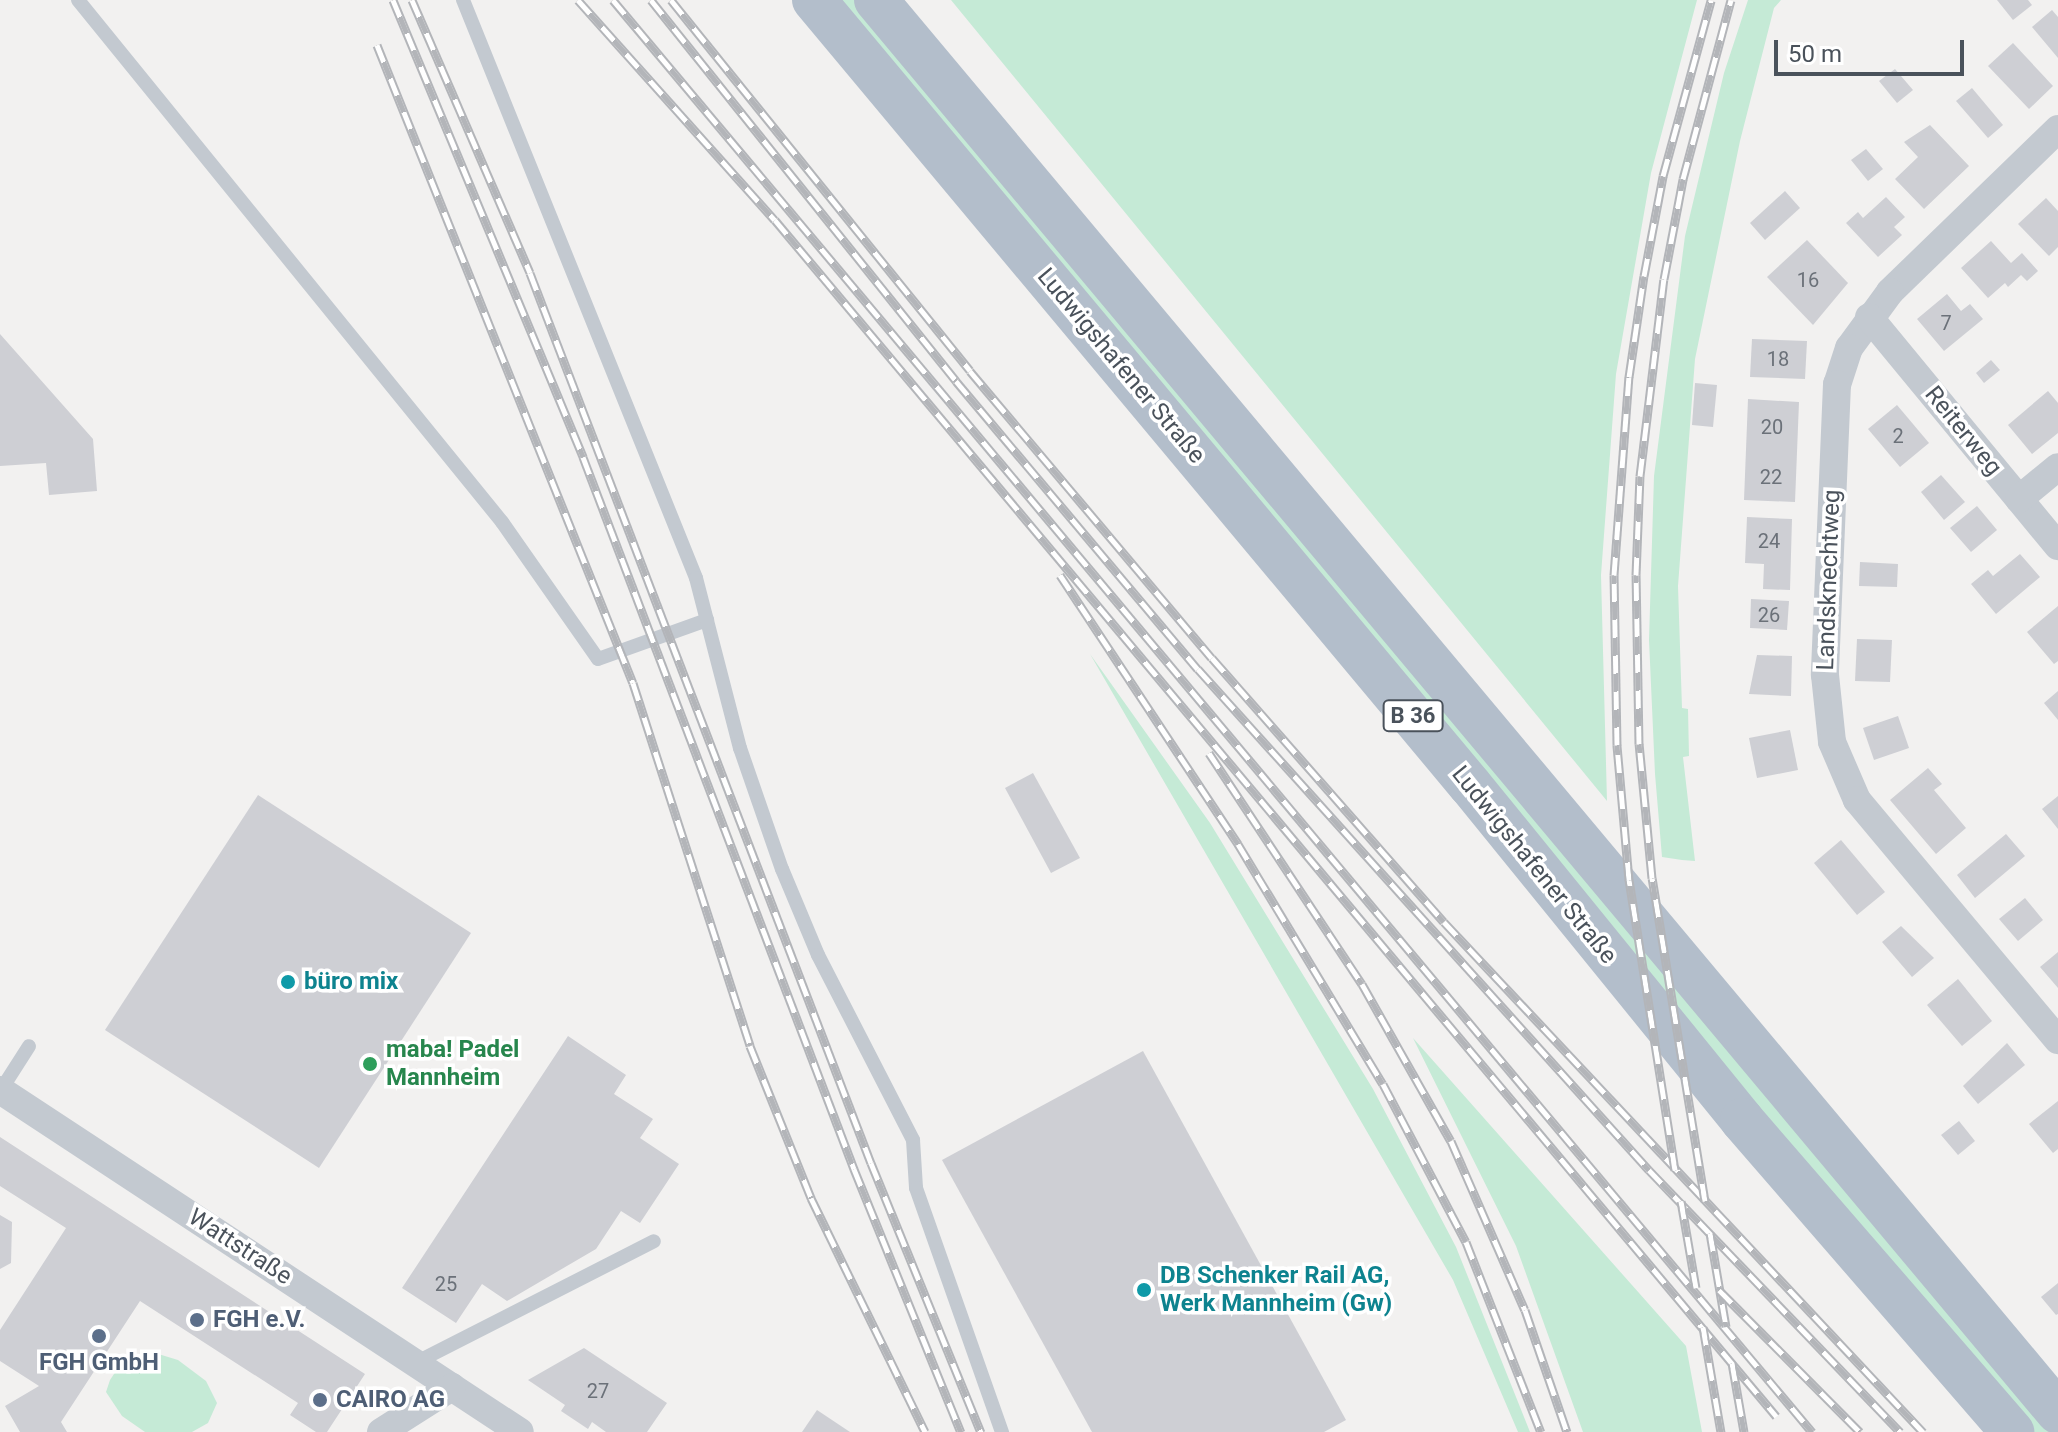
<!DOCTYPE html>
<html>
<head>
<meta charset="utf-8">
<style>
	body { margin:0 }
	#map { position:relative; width:2058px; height:1432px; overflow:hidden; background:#f2f1f0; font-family:Roboto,sans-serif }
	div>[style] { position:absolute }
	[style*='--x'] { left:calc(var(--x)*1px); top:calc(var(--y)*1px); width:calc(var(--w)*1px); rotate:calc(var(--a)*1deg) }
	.green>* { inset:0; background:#c5ead6 }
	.building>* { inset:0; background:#cecfd4 }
	.lane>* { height:14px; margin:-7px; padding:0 7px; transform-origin:7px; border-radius:7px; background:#c3c9d0 }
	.street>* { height:28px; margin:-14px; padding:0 14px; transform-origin:14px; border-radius:14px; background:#c3c9d0 }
	.primary>* { height:44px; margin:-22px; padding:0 22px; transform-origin:22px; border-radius:22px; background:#b3becb }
	.rail>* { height:9px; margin-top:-4.5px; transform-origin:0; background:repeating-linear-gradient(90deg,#fff 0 18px,#b3b5b9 0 36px); box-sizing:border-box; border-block:2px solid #b3b5b9 }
	.dots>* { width:22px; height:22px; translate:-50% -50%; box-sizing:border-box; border:4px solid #fff; border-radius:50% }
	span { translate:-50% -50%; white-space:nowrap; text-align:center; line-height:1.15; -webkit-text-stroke:7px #fff; paint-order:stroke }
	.number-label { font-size:20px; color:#6b7179 }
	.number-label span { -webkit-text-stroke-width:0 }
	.shield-label span { padding:2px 6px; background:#fff; border:2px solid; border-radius:6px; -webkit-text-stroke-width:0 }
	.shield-label { font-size:22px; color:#4a525b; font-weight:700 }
	.street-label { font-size:24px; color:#4a525b }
	.culture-label { font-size:24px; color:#0d838f; font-weight:700 }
	.left { translate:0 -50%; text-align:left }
	.leisure-label { font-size:24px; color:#27864d; font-weight:700 }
	.service-label { font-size:24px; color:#4e5e75; font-weight:700 }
	.scale { position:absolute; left:1774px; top:40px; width:190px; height:36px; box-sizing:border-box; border:4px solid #4a525b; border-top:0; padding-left:10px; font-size:24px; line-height:28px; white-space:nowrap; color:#4a525b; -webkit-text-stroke:6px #fff; paint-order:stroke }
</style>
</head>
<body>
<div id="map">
	<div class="green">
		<i style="clip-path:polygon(834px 0,858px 0,2054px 1432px,2030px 1432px,1855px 1227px)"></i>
		<i style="clip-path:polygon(951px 0,1697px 0,1651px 173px,1616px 374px,1601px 575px,1607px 801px)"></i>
		<i style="clip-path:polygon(1748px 0,1781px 0,1774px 8px,1740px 141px,1695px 359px,1678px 586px,1682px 708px,1688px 709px,1689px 756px,1683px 757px,1695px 861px,1682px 860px,1662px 857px,1655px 774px,1649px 640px,1654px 476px,1685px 236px,1724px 73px)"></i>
		<i style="clip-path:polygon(1090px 654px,1210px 823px,1373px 1089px,1456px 1247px,1530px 1432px,1518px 1432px,1453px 1280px)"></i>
		<i style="clip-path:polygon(1413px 1038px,1686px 1346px,1702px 1432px,1583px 1432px,1516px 1246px)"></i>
		<i style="clip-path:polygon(155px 1353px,178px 1360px,206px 1381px,217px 1403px,208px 1423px,192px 1432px,145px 1432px,122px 1416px,106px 1392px,110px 1380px,118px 1368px)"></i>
	</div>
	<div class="building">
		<i style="clip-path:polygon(1997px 0,2028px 0,2032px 5px,2013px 20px)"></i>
		<i style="clip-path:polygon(2052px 10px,2058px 17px,2058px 58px,2032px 27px)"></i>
		<i style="clip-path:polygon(2013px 43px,2053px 86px,2029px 109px,1988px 66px)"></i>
		<i style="clip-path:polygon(1895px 69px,1913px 90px,1897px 103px,1879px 81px)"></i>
		<i style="clip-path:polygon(1972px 88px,2003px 125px,1988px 138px,1956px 101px)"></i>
		<i style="clip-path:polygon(1930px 125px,1969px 166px,1924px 209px,1895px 179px,1918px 157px,1904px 142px)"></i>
		<i style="clip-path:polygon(1866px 149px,1883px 169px,1868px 181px,1851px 160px)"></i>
		<i style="clip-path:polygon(1785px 191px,1800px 208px,1765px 240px,1750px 223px)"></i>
		<i style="clip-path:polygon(1886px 197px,1905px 217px,1894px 227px,1902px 235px,1878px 257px,1846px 223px,1858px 212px,1863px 218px)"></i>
		<i style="clip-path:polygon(2046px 198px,2058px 211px,2058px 247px,2049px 256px,2018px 224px)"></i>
		<i style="clip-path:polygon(1807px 240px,1848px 283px,1813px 325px,1767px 277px)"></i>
		<i style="clip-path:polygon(1991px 241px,2011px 263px,2022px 253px,2038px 271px,2027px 281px,2021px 275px,2008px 287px,2005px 283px,1988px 298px,1961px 268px)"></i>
		<i style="clip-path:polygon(1947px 294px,1961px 311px,1970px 304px,1983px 319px,1944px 351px,1917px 319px)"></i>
		<i style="clip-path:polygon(0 334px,93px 439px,97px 491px,49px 495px,46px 463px,0 466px)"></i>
		<i style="clip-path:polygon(1752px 339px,1807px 341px,1805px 379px,1750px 377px)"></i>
		<i style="clip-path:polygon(1991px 360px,2000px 370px,1984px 383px,1976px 373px)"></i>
		<i style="clip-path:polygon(1695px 383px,1717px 385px,1713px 427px,1692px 425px)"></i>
		<i style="clip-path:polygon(2048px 391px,2058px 403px,2058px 433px,2032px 454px,2008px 425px)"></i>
		<i style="clip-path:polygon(1748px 399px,1799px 402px,1795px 502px,1744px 500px)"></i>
		<i style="clip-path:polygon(1897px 405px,1929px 443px,1900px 467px,1868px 429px)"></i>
		<i style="clip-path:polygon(1941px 475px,1965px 502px,1944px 520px,1921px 492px)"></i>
		<i style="clip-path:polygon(1977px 506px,1997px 530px,1971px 552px,1950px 528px)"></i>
		<i style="clip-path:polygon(1747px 517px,1792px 519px,1790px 590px,1763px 589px,1764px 564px,1745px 563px)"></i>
		<i style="clip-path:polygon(2020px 554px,2040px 577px,1996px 614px,1971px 584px,1988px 570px,1993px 576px)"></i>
		<i style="clip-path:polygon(1860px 562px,1898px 564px,1897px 587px,1859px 586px)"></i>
		<i style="clip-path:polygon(1751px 599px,1789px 601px,1787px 630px,1750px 628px)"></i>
		<i style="clip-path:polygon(2058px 606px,2058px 661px,2054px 664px,2027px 632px)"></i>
		<i style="clip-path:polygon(1857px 639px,1892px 640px,1890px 682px,1855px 681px)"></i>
		<i style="clip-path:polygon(1757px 655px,1792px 656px,1791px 696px,1749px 694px)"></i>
		<i style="clip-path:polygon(2058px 691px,2058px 720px,2044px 703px)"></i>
		<i style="clip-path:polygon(1898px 716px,1909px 748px,1874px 760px,1863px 728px)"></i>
		<i style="clip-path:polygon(1790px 730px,1798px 770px,1757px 778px,1749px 738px)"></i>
		<i style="clip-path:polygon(1928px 768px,1942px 784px,1934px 790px,1966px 828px,1936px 854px,1890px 800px)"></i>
		<i style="clip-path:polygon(1033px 773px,1080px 858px,1051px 873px,1005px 788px)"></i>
		<i style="clip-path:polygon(258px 795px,471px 933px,319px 1168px,105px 1030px)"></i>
		<i style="clip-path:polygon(2058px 796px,2058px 829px,2042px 809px)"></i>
		<i style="clip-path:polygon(2006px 834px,2025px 856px,1975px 898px,1957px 875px)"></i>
		<i style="clip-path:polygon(1841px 840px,1885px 892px,1857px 915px,1814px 863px)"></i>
		<i style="clip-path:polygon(2025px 898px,2043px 920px,2018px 941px,1999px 919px)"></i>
		<i style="clip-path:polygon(1901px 926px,1934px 958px,1912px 977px,1882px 942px)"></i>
		<i style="clip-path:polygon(2058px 952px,2058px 988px,2040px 967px)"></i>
		<i style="clip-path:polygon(1958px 979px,1992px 1021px,1962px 1046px,1927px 1005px)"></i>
		<i style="clip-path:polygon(568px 1036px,626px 1075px,614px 1094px,653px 1119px,640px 1138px,679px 1164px,640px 1223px,621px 1211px,596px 1249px,507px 1301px,482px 1284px,456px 1323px,402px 1288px)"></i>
		<i style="clip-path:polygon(2007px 1043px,2025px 1065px,1978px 1104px,1963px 1086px)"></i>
		<i style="clip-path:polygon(1143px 1051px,1346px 1420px,1324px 1432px,1092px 1432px,942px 1160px)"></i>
		<i style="clip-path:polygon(2058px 1101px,2058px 1149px,2053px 1153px,2029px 1124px)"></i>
		<i style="clip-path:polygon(1959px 1121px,1975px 1141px,1958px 1155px,1941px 1135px)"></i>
		<i style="clip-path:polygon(0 1137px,365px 1374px,327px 1432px,316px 1432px,290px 1415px,298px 1403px,140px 1301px,61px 1422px,67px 1432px,20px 1432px,5px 1406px,39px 1386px,0 1361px,0 1330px,66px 1228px,0 1186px)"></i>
		<i style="clip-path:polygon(0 1215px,12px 1222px,11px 1263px,0 1269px)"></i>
		<i style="clip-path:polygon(2058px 1283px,2058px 1314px,2056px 1315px,2041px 1297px)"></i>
		<i style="clip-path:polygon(584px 1348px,667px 1403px,647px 1432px,606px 1432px,592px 1422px,588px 1429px,561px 1411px,565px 1405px,528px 1380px)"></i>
		<i style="clip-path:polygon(817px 1410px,850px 1432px,802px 1432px)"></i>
	</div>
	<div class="lane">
		<i style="--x:78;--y:0;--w:673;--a:50.91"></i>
		<i style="--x:502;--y:522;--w:167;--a:55"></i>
		<i style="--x:598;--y:659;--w:116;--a:-19.7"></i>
		<i style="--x:463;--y:0;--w:623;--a:68.04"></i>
		<i style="--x:696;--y:578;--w:176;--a:75.5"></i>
		<i style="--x:740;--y:748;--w:128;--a:70.9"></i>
		<i style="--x:782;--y:869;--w:93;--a:67.3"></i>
		<i style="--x:818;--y:955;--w:208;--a:62.8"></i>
		<i style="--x:913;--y:1140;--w:48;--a:86.4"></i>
		<i style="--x:916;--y:1188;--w:259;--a:70.6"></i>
		<i style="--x:1;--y:1090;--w:52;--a:-57.5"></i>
		<i style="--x:415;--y:1363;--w:268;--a:-27"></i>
	</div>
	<div class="street">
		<i style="--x:2058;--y:129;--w:234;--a:135.9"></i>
		<i style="--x:1890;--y:292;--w:69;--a:126.2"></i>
		<i style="--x:1849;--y:348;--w:38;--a:108"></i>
		<i style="--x:1837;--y:384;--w:291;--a:92.4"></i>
		<i style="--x:1825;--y:675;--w:67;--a:84"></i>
		<i style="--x:1832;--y:742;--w:63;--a:66.7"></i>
		<i style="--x:1857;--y:800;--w:313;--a:50.1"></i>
		<i style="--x:1869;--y:317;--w:297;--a:50.5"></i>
		<i style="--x:2019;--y:499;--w:50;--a:-39.4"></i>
		<i style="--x:0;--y:1090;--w:622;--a:33.33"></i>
		<i style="--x:381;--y:1432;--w:84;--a:-32.4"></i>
	</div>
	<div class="primary">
		<i style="--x:814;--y:0;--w:1023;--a:50.12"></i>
		<i style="--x:1470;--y:785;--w:432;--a:50.9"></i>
		<i style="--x:1742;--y:1120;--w:413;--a:49.1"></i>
		<i style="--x:876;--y:0;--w:1841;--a:50.07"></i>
	</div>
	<div class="rail">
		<i style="--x:393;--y:0;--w:495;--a:67.4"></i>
		<i style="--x:583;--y:457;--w:762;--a:69.16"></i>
		<i style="--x:854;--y:1169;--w:284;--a:67.9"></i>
		<i style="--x:412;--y:0;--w:297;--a:66.6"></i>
		<i style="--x:530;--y:273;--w:953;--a:69.04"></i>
		<i style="--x:871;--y:1163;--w:291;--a:67.8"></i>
		<i style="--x:578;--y:0;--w:295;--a:48.2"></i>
		<i style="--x:775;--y:220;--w:1560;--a:50.07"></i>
		<i style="--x:613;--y:0;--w:1868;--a:50.06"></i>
		<i style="--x:651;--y:0;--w:488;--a:51.3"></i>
		<i style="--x:956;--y:381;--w:376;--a:50"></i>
		<i style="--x:1198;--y:669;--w:674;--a:48.01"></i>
		<i style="--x:1649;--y:1170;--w:363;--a:46.2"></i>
		<i style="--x:671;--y:0;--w:476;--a:51.1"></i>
		<i style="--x:970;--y:371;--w:375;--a:49.9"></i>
		<i style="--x:1212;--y:658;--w:351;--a:48.7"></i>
		<i style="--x:1444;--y:922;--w:700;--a:46.8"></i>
		<i style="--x:377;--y:45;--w:687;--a:68.14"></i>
		<i style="--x:633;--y:683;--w:381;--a:72.1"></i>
		<i style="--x:750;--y:1046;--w:164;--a:68.1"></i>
		<i style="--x:811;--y:1198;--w:260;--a:64"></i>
		<i style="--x:1060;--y:575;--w:323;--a:56.5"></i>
		<i style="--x:1238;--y:844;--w:280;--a:58.9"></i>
		<i style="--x:1383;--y:1084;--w:178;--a:62.3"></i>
		<i style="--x:1466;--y:1242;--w:204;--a:68.5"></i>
		<i style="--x:1209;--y:753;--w:277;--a:56.5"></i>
		<i style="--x:1362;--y:984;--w:180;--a:60.5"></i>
		<i style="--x:1451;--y:1141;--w:184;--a:66.4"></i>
		<i style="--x:1525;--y:1310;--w:129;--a:71"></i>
		<i style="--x:1675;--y:1170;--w:294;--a:-99"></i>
		<i style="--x:1629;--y:880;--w:136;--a:-95.1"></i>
		<i style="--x:1617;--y:745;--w:170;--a:-91"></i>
		<i style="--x:1614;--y:575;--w:199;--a:-85.7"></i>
		<i style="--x:1629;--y:377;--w:102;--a:-81.6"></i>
		<i style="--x:1644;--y:276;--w:102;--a:-79.2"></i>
		<i style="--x:1663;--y:176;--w:182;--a:-74.7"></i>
		<i style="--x:1681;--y:1201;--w:88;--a:80.2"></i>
		<i style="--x:1705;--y:1201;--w:327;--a:-99.3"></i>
		<i style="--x:1652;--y:878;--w:135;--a:-95.5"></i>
		<i style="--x:1639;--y:744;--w:169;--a:-91"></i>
		<i style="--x:1636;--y:575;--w:99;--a:-87.7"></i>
		<i style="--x:1640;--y:476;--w:198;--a:-83.1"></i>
		<i style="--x:1664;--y:279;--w:102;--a:-79.2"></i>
		<i style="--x:1683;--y:179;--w:185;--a:-75"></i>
		<i style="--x:1710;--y:1233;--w:95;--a:80.3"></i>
		<i style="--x:1719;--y:1290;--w:200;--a:45.2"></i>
		<i style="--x:1703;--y:1327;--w:107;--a:80.3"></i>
		<i style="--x:1732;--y:1363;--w:70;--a:80.1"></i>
	</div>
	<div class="dots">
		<i style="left:288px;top:982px;background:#0f9aa8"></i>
		<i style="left:370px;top:1064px;background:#2e9e5b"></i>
		<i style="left:1144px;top:1290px;background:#0f9aa8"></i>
		<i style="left:197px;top:1320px;background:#5c6f8a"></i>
		<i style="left:99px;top:1336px;background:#5c6f8a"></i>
		<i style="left:320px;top:1400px;background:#5c6f8a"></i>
	</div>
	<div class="number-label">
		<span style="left:1808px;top:280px">16</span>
		<span style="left:1946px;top:323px">7</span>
		<span style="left:1778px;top:359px">18</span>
		<span style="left:1772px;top:427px">20</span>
		<span style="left:1898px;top:436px">2</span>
		<span style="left:1771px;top:477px">22</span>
		<span style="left:1769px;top:541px">24</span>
		<span style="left:1769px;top:615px">26</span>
		<span style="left:446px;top:1284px">25</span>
		<span style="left:598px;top:1391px">27</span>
	</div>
	<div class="shield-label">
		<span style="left:1413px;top:716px">B 36</span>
	</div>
	<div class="street-label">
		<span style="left:1121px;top:366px;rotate:50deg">Ludwigshafener Straße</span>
		<span style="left:1963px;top:431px;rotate:51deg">Reiterweg</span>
		<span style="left:1829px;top:580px;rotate:-88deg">Landsknechtweg</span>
		<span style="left:1534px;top:865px;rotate:51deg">Ludwigshafener Straße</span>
		<span style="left:240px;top:1247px;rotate:33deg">Wattstraße</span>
	</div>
	<div class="culture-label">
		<span class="left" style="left:304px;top:982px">büro mix</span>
		<span class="left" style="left:1160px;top:1290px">DB Schenker Rail AG,<br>Werk Mannheim (Gw)</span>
	</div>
	<div class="leisure-label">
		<span class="left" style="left:386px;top:1064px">maba! Padel<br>Mannheim</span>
	</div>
	<div class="service-label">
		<span class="left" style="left:213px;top:1320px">FGH e.V.</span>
		<span style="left:99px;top:1363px">FGH GmbH</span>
		<span class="left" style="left:336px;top:1400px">CAIRO AG</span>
	</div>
	<div class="scale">50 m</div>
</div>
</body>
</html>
